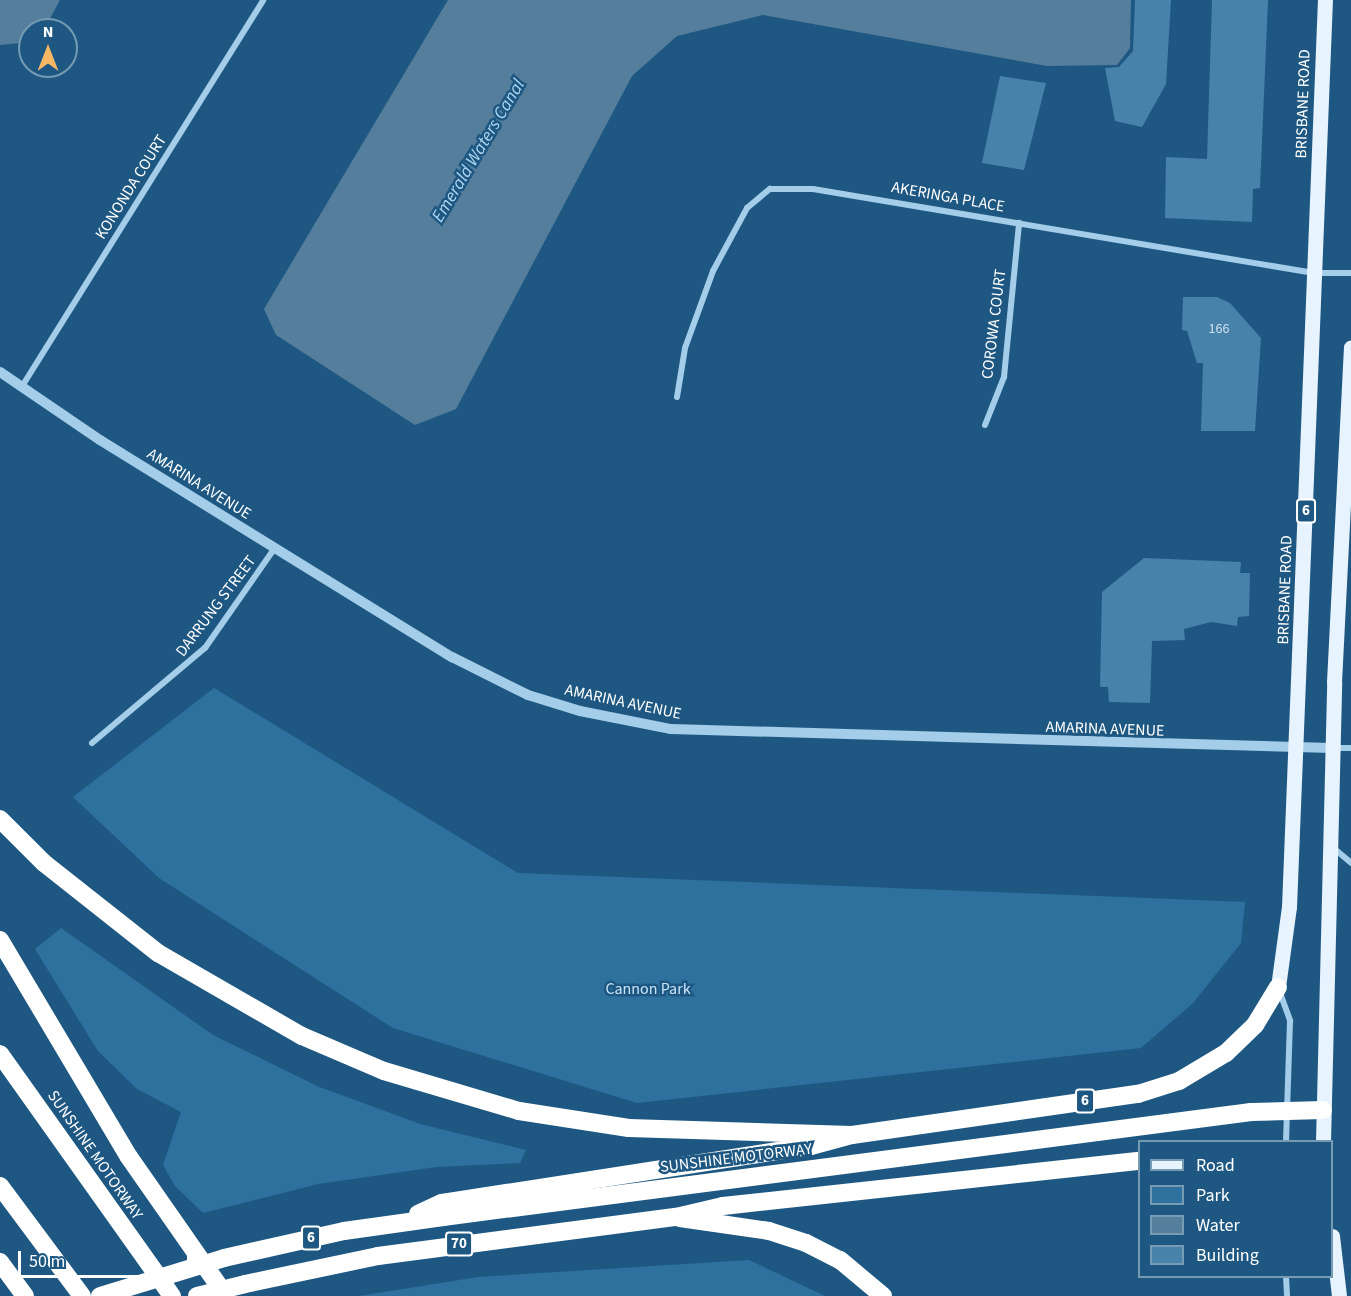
<!DOCTYPE html>
<html>
<head>
<meta charset="utf-8">
<style>
	body { margin:0 }
	#map { position:relative; width:1351px; height:1296px; overflow:hidden; background:#1e5882; font-family:"Source Sans 3",sans-serif }
	div>[style] { position:absolute }
	[style*='--x'] { left:calc(var(--x)*1px); top:calc(var(--y)*1px); width:calc(var(--w)*1px); rotate:calc(var(--a)*1deg) }
	.green>* { inset:0; background:#2e719e }
	.water>* { inset:0; background:#547e9c }
	.building>* { inset:0; background:#4782ab }
	.minor>* { height:6px; margin:-3px; padding:0 3px; transform-origin:3px; border-radius:3px; background:#a4cde9 }
	.tertiary>* { height:10px; margin:-5px; padding:0 5px; transform-origin:5px; border-radius:5px; background:#a4cde9 }
	.primary>* { height:15px; margin:-7.5px; padding:0 7.5px; transform-origin:7.5px; border-radius:7.5px; background:#e7f3fe }
	.motorway>* { height:18px; margin:-9px; padding:0 9px; transform-origin:9px; border-radius:9px; background:#fff }
	.motorway-bridge>* { height:18px; margin:-9px; padding:0 9px; transform-origin:9px; border-radius:9px; background:#fff }
	span { translate:-50% -50%; white-space:nowrap; text-align:center; line-height:1.15; -webkit-text-stroke:5px #1e5882; paint-order:stroke }
	.number-label { font-size:14px; color:#d1e0ea }
	.number-label span { -webkit-text-stroke-width:0 }
	.shield-label span { padding:2px 4px; background:#1e5882; border:2px solid; border-radius:4px; -webkit-text-stroke-width:0 }
	.shield-label { font-size:15px; color:#fff; font-weight:700 }
	.street-label { font-size:16px; color:#fff }
	.park-label { font-size:16px; color:#c9e4f7 }
	.water-label { font-size:18px; color:#b0d7f1; font-style:italic }
	.legend { position:absolute; left:1138px; top:1140px; width:195px; height:138px; box-sizing:border-box; background:#1e5882; border:2px solid #789bb4; margin:0; padding:8px 10px; list-style:none; font-size:18px; color:#fff }
	.legend li { display:flex; align-items:center; gap:12px; height:30px }
	.legend b { width:30px; border:2px solid #789bb4 }
	.north { position:absolute; left:18px; top:18px; width:60px; height:60px; box-sizing:border-box; background:#1e5882; border:2px solid #789bb4; border-radius:50%; rotate:0deg; font-size:16px; font-weight:700; line-height:24px; text-align:center; color:#fff }
	.north::after { content:''; display:block; margin:auto; width:21px; height:27px; background:#f8b764; clip-path:polygon(50% 0,100% 100%,50% 72%,0 100%) }
	.scale { position:absolute; left:18px; top:1251px; width:172px; height:27px; box-sizing:border-box; border:3px solid #fff; border-top:0; padding-left:8px; font-size:18px; line-height:21px; white-space:nowrap; color:#fff; -webkit-text-stroke:4px #1e5882; paint-order:stroke }
</style>
</head>
<body>
<div id="map">
	<div class="green">
		<i style="clip-path:polygon(214px 688px,518px 873px,1245px 902px,1241px 943px,1193px 1003px,1141px 1048px,637px 1103px,393px 1028px,159px 878px,73px 797px)"></i>
		<i style="clip-path:polygon(61px 928px,213px 1035px,317px 1086px,420px 1124px,526px 1150px,520px 1163px,436px 1167px,318px 1184px,203px 1213px,175px 1186px,163px 1165px,181px 1112px,137px 1089px,98px 1051px,35px 949px)"></i>
		<i style="clip-path:polygon(749px 1260px,825px 1296px,359px 1296px,478px 1277px)"></i>
	</div>
	<div class="water">
		<i style="clip-path:polygon(0 0,60px 0,44px 30px,30px 30px,30px 42px,0 45px)"></i>
		<i style="clip-path:polygon(448px 0,1131px 0,1130px 48px,1117px 65px,1047px 66px,763px 15px,677px 36px,632px 76px,456px 409px,415px 425px,276px 335px,264px 309px)"></i>
	</div>
	<div class="building">
		<i style="clip-path:polygon(1135px 0,1171px 0,1166px 84px,1142px 127px,1115px 121px,1105px 68px,1119px 67px,1133px 51px)"></i>
		<i style="clip-path:polygon(1212px 0,1268px 0,1260px 188px,1253px 189px,1252px 222px,1165px 218px,1166px 157px,1207px 159px)"></i>
		<i style="clip-path:polygon(1000px 76px,1046px 83px,1024px 170px,982px 163px)"></i>
		<i style="clip-path:polygon(1183px 297px,1217px 297px,1230px 303px,1261px 338px,1255px 431px,1201px 431px,1203px 363px,1197px 363px,1187px 331px,1182px 330px)"></i>
		<i style="clip-path:polygon(1144px 558px,1241px 562px,1240px 573px,1250px 573px,1249px 616px,1238px 617px,1237px 626px,1211px 622px,1184px 629px,1185px 640px,1152px 641px,1150px 703px,1109px 702px,1108px 687px,1100px 687px,1102px 592px)"></i>
	</div>
	<div class="minor">
		<i style="--x:21;--y:388;--w:457;--a:-58"></i>
		<i style="--x:677;--y:397;--w:50;--a:-80.7"></i>
		<i style="--x:685;--y:348;--w:82;--a:-70"></i>
		<i style="--x:713;--y:271;--w:72;--a:-61.6"></i>
		<i style="--x:747;--y:208;--w:30;--a:-40"></i>
		<i style="--x:770;--y:189;--w:43;--a:0"></i>
		<i style="--x:813;--y:189;--w:508;--a:9.52"></i>
		<i style="--x:1314;--y:273;--w:37;--a:0"></i>
		<i style="--x:985;--y:425;--w:52;--a:-68.4"></i>
		<i style="--x:1004;--y:377;--w:155;--a:-84.4"></i>
		<i style="--x:92;--y:743;--w:148;--a:-40.1"></i>
		<i style="--x:205;--y:648;--w:121;--a:-55.1"></i>
		<i style="--x:1333;--y:748;--w:18;--a:0"></i>
		<i style="--x:1331;--y:846;--w:26;--a:40"></i>
		<i style="--x:1279;--y:990;--w:33;--a:70"></i>
		<i style="--x:1290;--y:1021;--w:121;--a:91.9"></i>
		<i style="--x:1286;--y:1276;--w:20;--a:87"></i>
	</div>
	<div class="tertiary">
		<i style="--x:0;--y:372;--w:121;--a:34.2"></i>
		<i style="--x:100;--y:440;--w:414;--a:31.7"></i>
		<i style="--x:452;--y:657;--w:85;--a:26.6"></i>
		<i style="--x:528;--y:695;--w:54;--a:17.1"></i>
		<i style="--x:580;--y:711;--w:93;--a:11.2"></i>
		<i style="--x:671;--y:729;--w:661;--a:1.65"></i>
	</div>
	<div class="primary">
		<i style="--x:1278;--y:987;--w:81;--a:-82.2"></i>
		<i style="--x:1289;--y:907;--w:908;--a:-87.73"></i>
		<i style="--x:1323;--y:1142;--w:460;--a:-88.6"></i>
		<i style="--x:1334;--y:682;--w:335;--a:-87.1"></i>
		<i style="--x:1332;--y:1236;--w:60;--a:83.3"></i>
	</div>
	<div class="motorway">
		<i style="--x:0;--y:819;--w:62;--a:45"></i>
		<i style="--x:44;--y:863;--w:145;--a:38.3"></i>
		<i style="--x:158;--y:953;--w:166;--a:30"></i>
		<i style="--x:302;--y:1036;--w:89;--a:23.1"></i>
		<i style="--x:384;--y:1071;--w:141;--a:16.5"></i>
		<i style="--x:519;--y:1111;--w:111;--a:8.8"></i>
		<i style="--x:629;--y:1128;--w:223;--a:1.8"></i>
		<i style="--x:0;--y:940;--w:252;--a:59.3"></i>
		<i style="--x:129;--y:1157;--w:169;--a:55.1"></i>
		<i style="--x:0;--y:1054;--w:297;--a:54.6"></i>
		<i style="--x:0;--y:1186;--w:137;--a:53.3"></i>
		<i style="--x:418;--y:1214;--w:26;--a:-25"></i>
		<i style="--x:442;--y:1203;--w:373;--a:-8.8"></i>
		<i style="--x:811;--y:1146;--w:42;--a:-15"></i>
		<i style="--x:852;--y:1135;--w:289;--a:-8.2"></i>
		<i style="--x:1138;--y:1094;--w:43;--a:-17.6"></i>
		<i style="--x:1179;--y:1081;--w:55;--a:-30.8"></i>
		<i style="--x:1226;--y:1053;--w:40;--a:-44"></i>
		<i style="--x:1255;--y:1025;--w:44;--a:-58.8"></i>
		<i style="--x:680;--y:1218;--w:90;--a:8.3"></i>
		<i style="--x:769;--y:1231;--w:39;--a:18"></i>
		<i style="--x:806;--y:1243;--w:38;--a:27"></i>
		<i style="--x:840;--y:1260;--w:56;--a:39.9"></i>
		<i style="--x:224;--y:1258;--w:123;--a:-12.7"></i>
		<i style="--x:344;--y:1231;--w:100;--a:-8"></i>
		<i style="--x:443;--y:1217;--w:815;--a:-7.4"></i>
		<i style="--x:1251;--y:1112;--w:72;--a:-1.6"></i>
		<i style="--x:0;--y:1262;--w:42;--a:53.7"></i>
		<i style="--x:245;--y:1284;--w:136;--a:-11.9"></i>
		<i style="--x:378;--y:1256;--w:301;--a:-7.5"></i>
		<i style="--x:676;--y:1217;--w:48;--a:-13.2"></i>
		<i style="--x:723;--y:1206;--w:419;--a:-6.2"></i>
	</div>
	<div class="motorway-bridge">
		<i style="--x:100;--y:1296;--w:130;--a:-17"></i>
		<i style="--x:197;--y:1296;--w:49;--a:-14"></i>
	</div>
	<div class="number-label">
		<span style="left:1219px;top:329px">166</span>
	</div>
	<div class="shield-label">
		<span style="left:1306px;top:511px">6</span>
		<span style="left:1085px;top:1101px">6</span>
		<span style="left:311px;top:1238px">6</span>
		<span style="left:459px;top:1244px">70</span>
	</div>
	<div class="street-label">
		<span style="left:1303px;top:104px;rotate:-88deg">BRISBANE ROAD</span>
		<span style="left:131px;top:187px;rotate:-58deg">KONONDA COURT</span>
		<span style="left:948px;top:197px;rotate:10deg">AKERINGA PLACE</span>
		<span style="left:994px;top:324px;rotate:-83deg">COROWA COURT</span>
		<span style="left:199px;top:484px;rotate:32deg">AMARINA AVENUE</span>
		<span style="left:1285px;top:590px;rotate:-88deg">BRISBANE ROAD</span>
		<span style="left:216px;top:606px;rotate:-53deg">DARRUNG STREET</span>
		<span style="left:623px;top:702px;rotate:12deg">AMARINA AVENUE</span>
		<span style="left:1105px;top:729px;rotate:2deg">AMARINA AVENUE</span>
		<span style="left:95px;top:1155px;rotate:55deg">SUNSHINE MOTORWAY</span>
		<span style="left:736px;top:1158px;rotate:-7deg">SUNSHINE MOTORWAY</span>
	</div>
	<div class="park-label">
		<span style="left:648px;top:989px">Cannon Park</span>
	</div>
	<div class="water-label">
		<span style="left:479px;top:151px;rotate:-59deg">Emerald Waters Canal</span>
	</div>
	<ul class="legend">
	<li><b style="height:8px;background:#e7f3fe"></b>Road</li>
	<li><b style="height:16px;background:#2e719e"></b>Park</li>
	<li><b style="height:16px;background:#547e9c"></b>Water</li>
	<li><b style="height:16px;background:#4782ab"></b>Building</li>
	</ul>
	<div class="north">N</div>
	<div class="scale">50 m</div>
</div>
</body>
</html>
